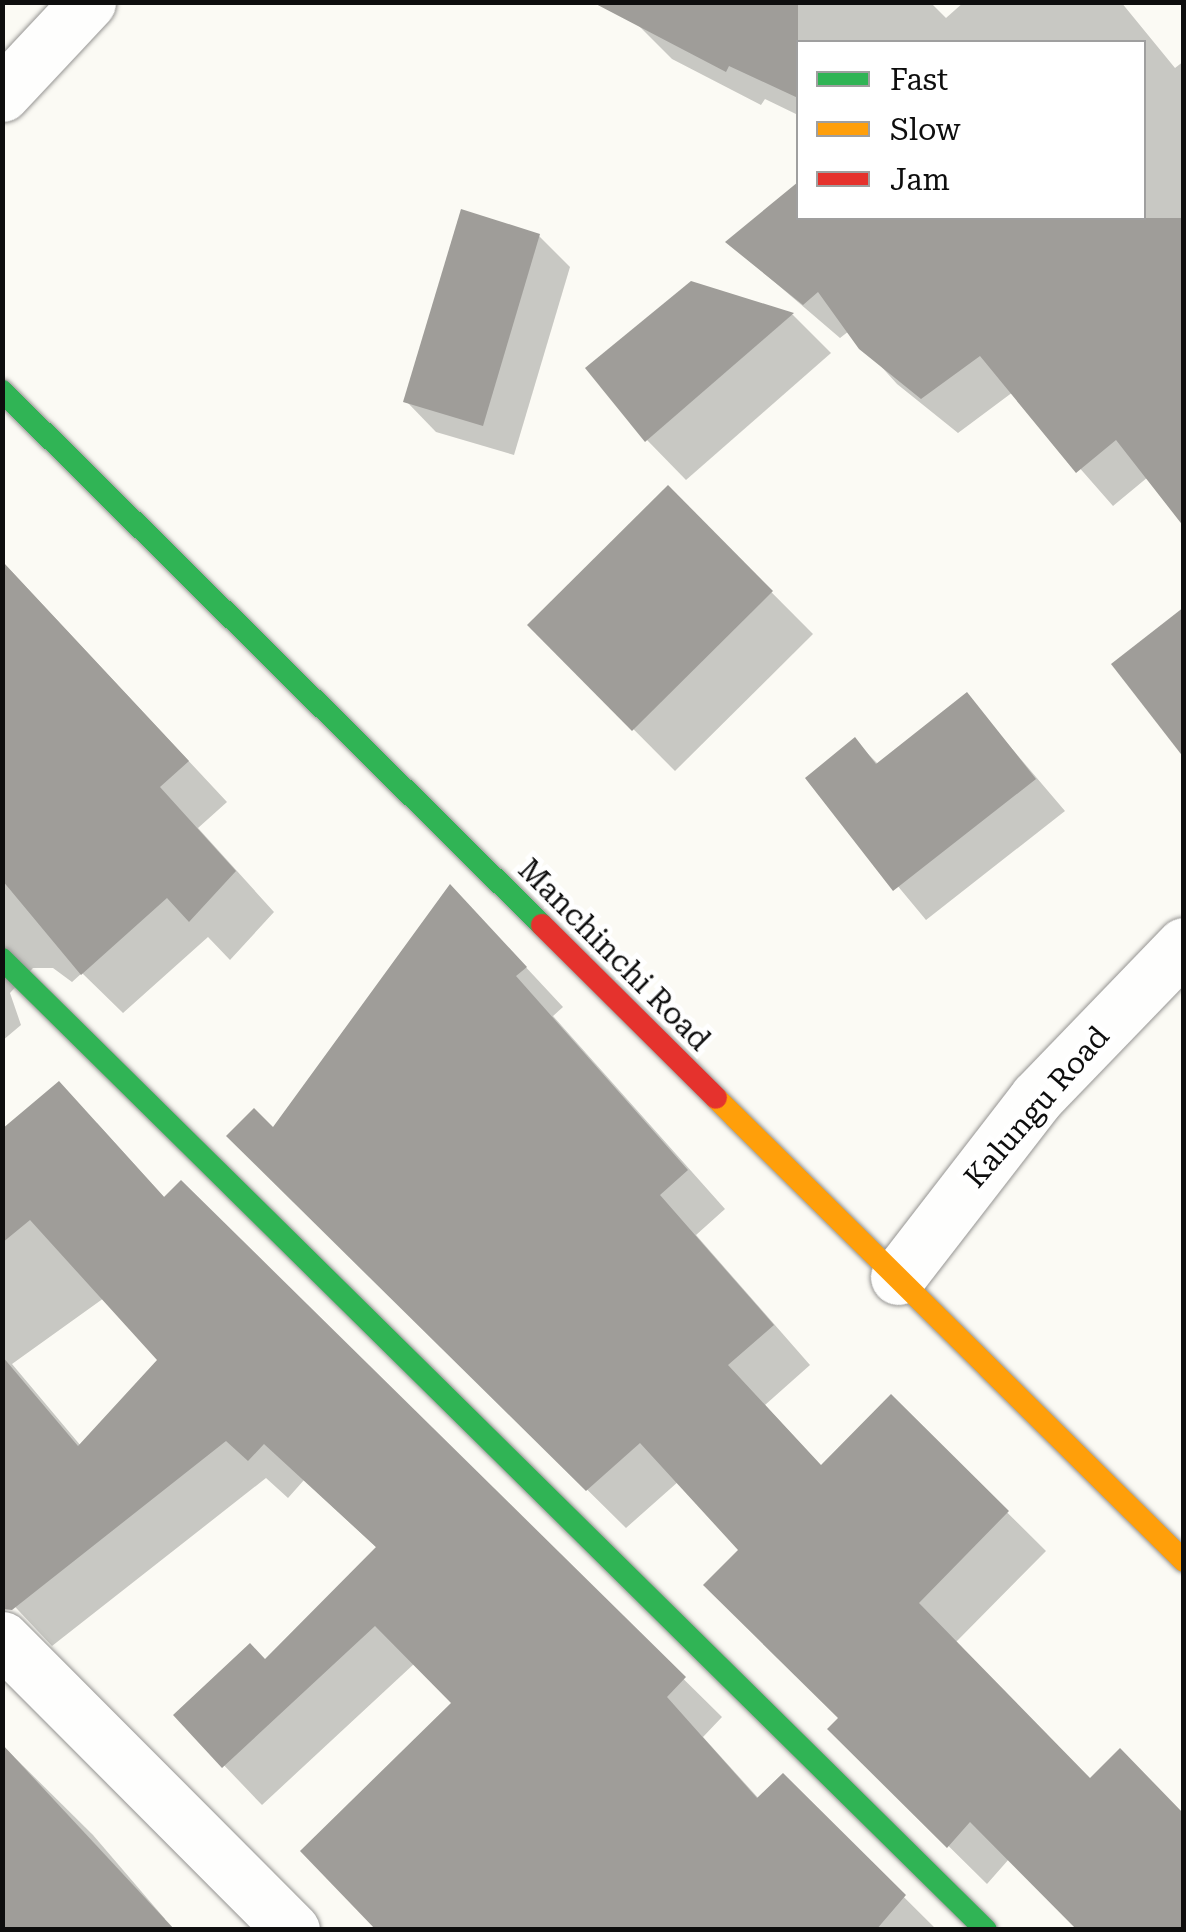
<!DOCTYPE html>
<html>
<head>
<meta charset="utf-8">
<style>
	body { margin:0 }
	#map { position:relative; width:1186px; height:1932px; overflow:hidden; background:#fbfaf4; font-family:"Roboto Serif",serif }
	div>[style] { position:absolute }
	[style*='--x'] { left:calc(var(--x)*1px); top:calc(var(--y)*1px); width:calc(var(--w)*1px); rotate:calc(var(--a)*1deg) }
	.shadow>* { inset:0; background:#0003 }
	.building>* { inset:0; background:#9f9d99 }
	.roads { filter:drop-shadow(0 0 2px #959492) drop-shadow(0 0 2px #959492) }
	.street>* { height:55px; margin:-27.5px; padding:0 27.5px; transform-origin:27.5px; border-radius:27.5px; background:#fefefd }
	.fast>* { height:22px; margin:-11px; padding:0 11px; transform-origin:11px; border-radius:11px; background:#30b455 }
	.slow>* { height:22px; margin:-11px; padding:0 11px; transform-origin:11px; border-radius:11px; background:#ff9f0a }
	.jam>* { height:22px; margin:-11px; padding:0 11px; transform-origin:11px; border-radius:11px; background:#e5322d }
	span { translate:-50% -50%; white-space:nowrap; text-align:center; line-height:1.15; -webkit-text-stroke:10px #fff; paint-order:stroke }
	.street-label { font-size:30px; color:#0e0e0e }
	.frame { position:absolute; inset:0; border:5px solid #0e0e0e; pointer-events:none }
	.legend { position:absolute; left:796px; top:40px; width:350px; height:180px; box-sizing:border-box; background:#fff; border:2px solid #9f9f9f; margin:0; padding:12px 18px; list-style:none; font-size:30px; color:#0e0e0e }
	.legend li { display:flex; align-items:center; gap:20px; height:50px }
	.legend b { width:50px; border:2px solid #9f9f9f }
</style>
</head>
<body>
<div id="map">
	<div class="shadow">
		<i style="clip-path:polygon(648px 2px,930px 2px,946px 18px,964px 2px,1121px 2px,1175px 68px,1184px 61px,1184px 523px,1148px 477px,1113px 506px,1013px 392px,958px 433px,897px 384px,849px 331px,840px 338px,729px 243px,798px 185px,798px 218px,1144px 218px,1144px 42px,798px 42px,798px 115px,765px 99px,761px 105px,672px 59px,637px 24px)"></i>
		<i style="clip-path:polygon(539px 236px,570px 267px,514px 455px,436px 432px,406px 401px)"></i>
		<i style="clip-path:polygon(691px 283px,793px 315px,831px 353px,686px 480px,647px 440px)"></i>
		<i style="clip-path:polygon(668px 488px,813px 634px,675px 771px,530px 625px)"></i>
		<i style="clip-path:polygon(2px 561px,227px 802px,198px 828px,274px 912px,230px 960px,208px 937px,123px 1013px,82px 973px,72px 982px,53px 968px,33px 968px,10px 993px,21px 1025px,2px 1041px)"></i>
		<i style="clip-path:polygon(967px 696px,1065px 811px,926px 920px,808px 778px,855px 741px,879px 765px)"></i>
		<i style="clip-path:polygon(451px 887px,563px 1007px,553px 1016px,725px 1209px,696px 1235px,810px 1365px,765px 1405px,822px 1467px,891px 1397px,1046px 1551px,955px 1643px,1009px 1859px,987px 1884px,830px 1729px,841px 1718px,741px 1550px,679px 1481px,626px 1528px,229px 1136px,273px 1131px)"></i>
		<i style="clip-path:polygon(evenodd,97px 1123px,166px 1199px,181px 1183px,722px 1717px,703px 1737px,760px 1800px,783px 1777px,937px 1930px,462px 1930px,454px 1703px,415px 1663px,262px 1805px,176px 1715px,265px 1662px,378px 1549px,304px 1480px,288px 1498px,266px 1478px,52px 1646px,2px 1593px,2px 1132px,97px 1123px,104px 1298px,161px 1360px,81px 1446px,12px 1364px,104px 1298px)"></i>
		<i style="clip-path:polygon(2px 1745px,93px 1835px,165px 1919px,153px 1930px)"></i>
	</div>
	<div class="building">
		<i style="clip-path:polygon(592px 2px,798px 2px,798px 98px,729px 66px,726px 72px)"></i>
		<i style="clip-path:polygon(798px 182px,798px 218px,1184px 218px,1184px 527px,1116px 440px,1076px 473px,980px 356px,921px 399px,859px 349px,818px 292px,803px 305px,725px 242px)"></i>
		<i style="clip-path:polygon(461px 209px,540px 234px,483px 426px,403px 402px)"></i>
		<i style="clip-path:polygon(691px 281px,794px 313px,645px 442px,585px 368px)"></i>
		<i style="clip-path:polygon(668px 485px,773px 591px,632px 731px,527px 625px)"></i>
		<i style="clip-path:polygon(2px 561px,189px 761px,160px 787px,236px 871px,189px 922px,167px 898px,81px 975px,2px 880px)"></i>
		<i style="clip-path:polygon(1184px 607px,1184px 758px,1111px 664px)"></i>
		<i style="clip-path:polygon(967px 692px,1036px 779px,893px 891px,805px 778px,855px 737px,876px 764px)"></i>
		<i style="clip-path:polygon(450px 884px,527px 967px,516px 976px,688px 1170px,660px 1195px,774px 1325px,728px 1365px,821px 1465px,891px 1394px,1009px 1511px,919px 1603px,1090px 1778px,1120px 1748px,1184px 1814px,1184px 1930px,1077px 1930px,970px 1822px,947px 1848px,827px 1729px,838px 1718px,703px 1585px,738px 1550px,640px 1443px,586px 1491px,226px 1136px,254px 1108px,273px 1127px)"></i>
		<i style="clip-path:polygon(59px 1081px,164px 1197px,181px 1180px,686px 1677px,667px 1697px,757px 1798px,783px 1773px,906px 1895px,876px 1930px,376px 1930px,300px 1851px,451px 1703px,375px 1626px,222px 1768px,173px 1715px,250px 1643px,265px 1659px,376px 1547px,264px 1444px,248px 1461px,226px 1441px,12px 1610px,2px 1609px,2px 1356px,78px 1446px,157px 1360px,30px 1220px,2px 1243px,2px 1129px)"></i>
		<i style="clip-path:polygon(2px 1744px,175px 1930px,2px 1930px)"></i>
	</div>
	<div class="roads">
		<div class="street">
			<i style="--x:2;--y:94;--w:126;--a:-46.9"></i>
			<i style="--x:898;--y:1277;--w:227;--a:-52.3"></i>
			<i style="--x:1037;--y:1097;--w:211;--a:-46"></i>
			<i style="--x:2;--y:1639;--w:411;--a:45.1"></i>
		</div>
		<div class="fast">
			<i style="--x:2;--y:391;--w:759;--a:44.68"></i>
			<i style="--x:2;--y:959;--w:1382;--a:44.62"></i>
		</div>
		<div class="slow">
			<i style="--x:716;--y:1098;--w:658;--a:44.69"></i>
		</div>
		<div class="jam">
			<i style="--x:542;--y:925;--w:245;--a:44.8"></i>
		</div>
	</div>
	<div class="street-label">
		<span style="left:614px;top:955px;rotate:45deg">Manchinchi Road</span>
		<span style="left:1037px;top:1107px;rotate:-49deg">Kalungu Road</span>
	</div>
	<div class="frame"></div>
	<ul class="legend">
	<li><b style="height:12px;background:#30b455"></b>Fast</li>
	<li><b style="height:12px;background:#ff9f0a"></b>Slow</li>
	<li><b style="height:12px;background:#e5322d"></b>Jam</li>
	</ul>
</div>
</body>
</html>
